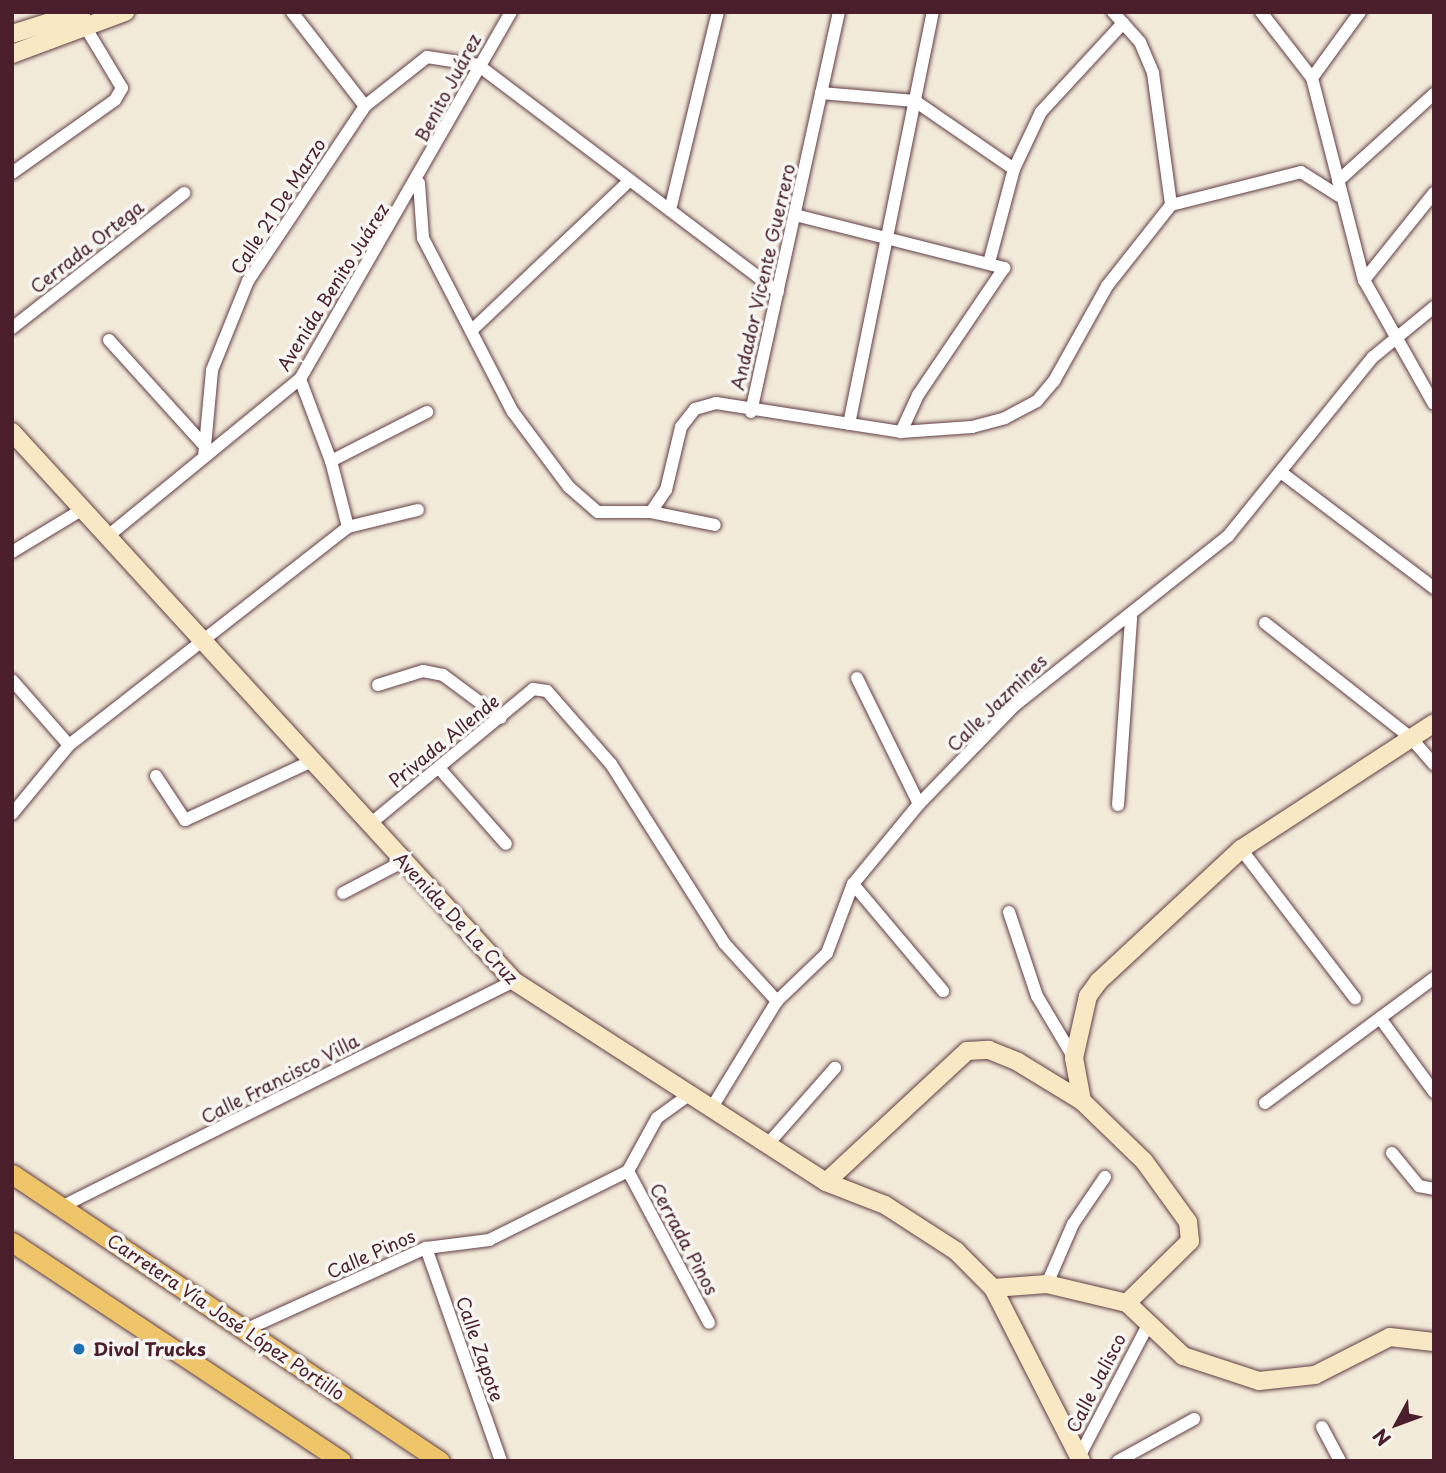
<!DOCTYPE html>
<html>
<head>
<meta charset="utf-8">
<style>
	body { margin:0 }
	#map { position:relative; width:1446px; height:1473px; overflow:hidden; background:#f3ebda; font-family:"Playpen Sans",sans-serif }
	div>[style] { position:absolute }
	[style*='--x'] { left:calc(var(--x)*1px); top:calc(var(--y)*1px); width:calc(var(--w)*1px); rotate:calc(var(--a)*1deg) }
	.roads { filter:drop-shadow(0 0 2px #633e45) drop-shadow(0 0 2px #633e45) }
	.street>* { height:12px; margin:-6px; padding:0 6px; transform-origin:6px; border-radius:6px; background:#fff }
	.secondary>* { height:18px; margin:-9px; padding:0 9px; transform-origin:9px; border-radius:9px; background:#f8e8c3 }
	.primary>* { height:19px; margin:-9.5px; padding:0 9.5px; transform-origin:9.5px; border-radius:9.5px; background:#eec569 }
	.dots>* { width:19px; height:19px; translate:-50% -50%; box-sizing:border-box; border:4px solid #f6f6f2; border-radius:50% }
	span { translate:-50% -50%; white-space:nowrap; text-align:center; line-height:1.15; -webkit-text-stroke:7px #f6f6f2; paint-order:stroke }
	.street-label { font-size:18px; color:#4a1f2b }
	.poi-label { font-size:18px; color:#4a1f2b; font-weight:700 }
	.left { translate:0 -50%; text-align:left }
	.frame { position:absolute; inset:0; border:14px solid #4a1f2b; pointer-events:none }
	.north { position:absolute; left:1362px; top:1389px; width:70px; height:70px; -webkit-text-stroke:5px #f6f6f2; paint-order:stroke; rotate:229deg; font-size:19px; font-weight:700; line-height:28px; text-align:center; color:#4a1f2b }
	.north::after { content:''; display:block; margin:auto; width:24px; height:32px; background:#4a1f2b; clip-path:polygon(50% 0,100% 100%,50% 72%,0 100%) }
</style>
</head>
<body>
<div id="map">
	<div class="roads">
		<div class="street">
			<i style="--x:292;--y:12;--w:119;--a:52.2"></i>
			<i style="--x:1113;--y:12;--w:40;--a:48"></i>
			<i style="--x:1140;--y:42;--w:34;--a:67"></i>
			<i style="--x:1153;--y:73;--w:133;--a:82.2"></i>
			<i style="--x:1261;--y:12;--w:83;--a:52.3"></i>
			<i style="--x:1312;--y:78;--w:209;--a:75.6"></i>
			<i style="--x:1364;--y:280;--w:142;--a:60.6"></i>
			<i style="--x:1312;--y:78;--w:82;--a:-54"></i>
			<i style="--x:821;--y:93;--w:94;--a:4.9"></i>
			<i style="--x:915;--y:101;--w:120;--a:34.5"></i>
			<i style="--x:12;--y:173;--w:126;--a:-35.3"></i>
			<i style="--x:115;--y:100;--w:14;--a:-60"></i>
			<i style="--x:122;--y:88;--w:70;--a:-121"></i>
			<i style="--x:1338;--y:181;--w:130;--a:-42.2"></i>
			<i style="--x:419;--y:183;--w:55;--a:85.8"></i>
			<i style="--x:423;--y:238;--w:196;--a:62.7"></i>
			<i style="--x:513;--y:412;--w:94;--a:53.3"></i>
			<i style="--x:569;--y:487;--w:38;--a:41"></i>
			<i style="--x:598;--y:512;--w:53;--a:0"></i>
			<i style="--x:651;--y:512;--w:65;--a:11.5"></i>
			<i style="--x:670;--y:210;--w:204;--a:-76.4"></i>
			<i style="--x:795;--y:215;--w:216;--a:14.2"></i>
			<i style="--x:1004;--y:268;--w:153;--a:124.1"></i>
			<i style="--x:918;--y:395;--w:41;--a:114.7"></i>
			<i style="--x:990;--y:259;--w:93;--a:-75.1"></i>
			<i style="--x:1014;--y:169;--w:63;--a:-64.7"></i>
			<i style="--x:1041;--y:112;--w:121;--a:-47.3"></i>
			<i style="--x:1364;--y:280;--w:112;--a:-51.2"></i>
			<i style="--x:12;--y:328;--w:219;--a:-38.1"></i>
			<i style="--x:471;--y:331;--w:219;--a:-43.5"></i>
			<i style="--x:109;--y:340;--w:139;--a:47.9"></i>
			<i style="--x:300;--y:379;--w:88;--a:69.3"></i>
			<i style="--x:331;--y:461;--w:68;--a:75.6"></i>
			<i style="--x:751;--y:412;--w:410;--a:-77.6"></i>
			<i style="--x:849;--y:424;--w:420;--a:-78.5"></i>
			<i style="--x:204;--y:457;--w:87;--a:-84.7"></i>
			<i style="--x:212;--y:370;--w:96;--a:-68"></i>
			<i style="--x:248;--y:281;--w:211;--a:-56.2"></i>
			<i style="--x:365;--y:106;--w:79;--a:-38.3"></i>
			<i style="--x:427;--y:57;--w:52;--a:8.9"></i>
			<i style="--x:478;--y:65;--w:376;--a:37.1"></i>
			<i style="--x:331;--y:461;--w:108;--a:-27"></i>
			<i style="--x:1282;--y:473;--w:191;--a:37.1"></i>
			<i style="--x:651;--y:512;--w:27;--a:-56"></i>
			<i style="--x:666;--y:490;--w:65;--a:-76.6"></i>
			<i style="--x:681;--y:427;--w:23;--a:-52"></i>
			<i style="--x:695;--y:409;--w:22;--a:-16"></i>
			<i style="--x:716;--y:403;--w:187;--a:8.9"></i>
			<i style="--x:901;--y:432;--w:71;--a:-4"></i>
			<i style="--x:972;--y:427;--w:34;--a:-15"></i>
			<i style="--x:1005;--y:418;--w:36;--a:-28"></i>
			<i style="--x:1037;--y:401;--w:26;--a:-50"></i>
			<i style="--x:1054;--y:381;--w:109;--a:-60.8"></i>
			<i style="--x:1107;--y:286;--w:103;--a:-51.7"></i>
			<i style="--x:1171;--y:205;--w:134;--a:-14.2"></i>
			<i style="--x:1301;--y:172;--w:45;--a:32.3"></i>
			<i style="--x:108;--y:536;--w:248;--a:-39.3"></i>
			<i style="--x:300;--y:379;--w:423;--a:-60.1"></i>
			<i style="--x:12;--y:552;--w:83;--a:-31.2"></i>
			<i style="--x:1265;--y:623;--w:186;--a:38.2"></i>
			<i style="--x:1411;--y:738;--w:35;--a:49"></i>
			<i style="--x:857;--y:678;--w:140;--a:63.8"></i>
			<i style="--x:12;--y:680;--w:86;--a:48.8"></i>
			<i style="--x:378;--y:685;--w:47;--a:-17.3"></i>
			<i style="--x:423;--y:671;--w:20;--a:11"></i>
			<i style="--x:443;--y:675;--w:72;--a:36.6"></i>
			<i style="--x:439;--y:768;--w:101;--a:48.6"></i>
			<i style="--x:156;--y:776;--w:53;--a:56.6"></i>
			<i style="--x:185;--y:820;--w:140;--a:-24.9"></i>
			<i style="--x:1118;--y:805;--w:188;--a:-86"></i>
			<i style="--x:12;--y:814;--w:89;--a:-50.4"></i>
			<i style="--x:69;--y:745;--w:354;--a:-38"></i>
			<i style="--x:348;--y:527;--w:72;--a:-13.7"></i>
			<i style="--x:370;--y:824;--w:212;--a:-39.6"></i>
			<i style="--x:533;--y:689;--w:14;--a:8"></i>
			<i style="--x:547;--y:691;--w:97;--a:48.8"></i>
			<i style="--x:611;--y:764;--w:212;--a:57.7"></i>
			<i style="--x:724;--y:943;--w:79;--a:47.6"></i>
			<i style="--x:1241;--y:849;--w:188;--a:52.6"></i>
			<i style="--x:853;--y:884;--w:140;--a:49.9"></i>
			<i style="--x:343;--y:893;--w:67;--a:-27.7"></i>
			<i style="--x:1009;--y:912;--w:89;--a:71.6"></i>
			<i style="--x:1037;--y:996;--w:72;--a:59.2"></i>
			<i style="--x:1380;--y:1018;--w:92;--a:53.9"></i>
			<i style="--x:1265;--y:1103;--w:210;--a:-36.5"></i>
			<i style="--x:711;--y:1109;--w:127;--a:-58.6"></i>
			<i style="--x:777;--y:1001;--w:69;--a:-43.8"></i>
			<i style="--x:827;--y:953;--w:74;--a:-69.4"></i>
			<i style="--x:853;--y:884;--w:104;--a:-50.5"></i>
			<i style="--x:919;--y:804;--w:138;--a:-45.9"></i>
			<i style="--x:1015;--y:705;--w:272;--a:-38.4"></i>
			<i style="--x:1228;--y:536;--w:230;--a:-51"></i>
			<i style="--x:1373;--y:357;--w:79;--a:-39.3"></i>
			<i style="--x:767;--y:1145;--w:103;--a:-48.6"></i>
			<i style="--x:1392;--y:1153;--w:43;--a:50.7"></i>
			<i style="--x:1419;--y:1186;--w:15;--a:11"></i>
			<i style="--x:628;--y:1171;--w:172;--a:61.9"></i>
			<i style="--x:61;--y:1207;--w:506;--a:-26.51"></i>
			<i style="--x:426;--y:1248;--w:226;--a:70.6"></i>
			<i style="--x:1047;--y:1284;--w:65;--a:-66.6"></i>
			<i style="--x:1073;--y:1224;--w:57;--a:-55.8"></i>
			<i style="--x:245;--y:1330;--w:199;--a:-24.4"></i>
			<i style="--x:426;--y:1248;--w:64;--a:-7.2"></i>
			<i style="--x:489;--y:1240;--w:155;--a:-26.4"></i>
			<i style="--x:628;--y:1171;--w:60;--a:-61.3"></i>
			<i style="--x:657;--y:1118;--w:39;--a:-36"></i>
			<i style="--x:1322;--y:1427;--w:38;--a:62"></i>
			<i style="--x:1079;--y:1457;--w:147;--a:-62.4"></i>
			<i style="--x:1118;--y:1461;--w:87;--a:-28.9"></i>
		</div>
		<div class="secondary">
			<i style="--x:12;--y:34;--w:73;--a:-17.4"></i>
			<i style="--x:12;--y:54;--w:121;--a:-20.4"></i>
			<i style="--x:12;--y:432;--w:744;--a:47.56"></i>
			<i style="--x:514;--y:981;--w:371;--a:32.8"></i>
			<i style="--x:826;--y:1182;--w:63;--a:21.3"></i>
			<i style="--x:885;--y:1205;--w:85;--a:32.9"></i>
			<i style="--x:956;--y:1251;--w:52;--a:45"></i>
			<i style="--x:993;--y:1288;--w:194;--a:63"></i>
			<i style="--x:1082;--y:1101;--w:44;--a:-100.5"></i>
			<i style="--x:1074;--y:1058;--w:64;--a:-77.3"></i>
			<i style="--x:1088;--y:996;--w:19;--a:-54"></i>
			<i style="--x:1099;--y:981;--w:194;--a:-42.9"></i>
			<i style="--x:1241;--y:849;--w:230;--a:-33.1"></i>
			<i style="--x:826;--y:1182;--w:192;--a:-42.9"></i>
			<i style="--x:967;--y:1051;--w:22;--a:-3"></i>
			<i style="--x:989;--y:1050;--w:31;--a:22"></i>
			<i style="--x:1018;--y:1062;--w:75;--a:31.4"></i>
			<i style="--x:1082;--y:1101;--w:86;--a:44.1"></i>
			<i style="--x:1144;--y:1161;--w:75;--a:54.2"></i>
			<i style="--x:1188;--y:1222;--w:19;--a:84"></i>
			<i style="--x:1190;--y:1241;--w:88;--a:135.5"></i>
			<i style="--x:993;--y:1288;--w:54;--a:-4.2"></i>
			<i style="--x:1047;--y:1284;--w:82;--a:13.4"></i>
			<i style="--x:1127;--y:1303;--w:77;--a:43.4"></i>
			<i style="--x:1183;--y:1356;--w:80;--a:18.2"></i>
			<i style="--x:1259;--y:1381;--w:56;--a:-6.1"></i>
			<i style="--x:1315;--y:1375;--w:84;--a:-26.9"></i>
			<i style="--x:1390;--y:1337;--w:44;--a:6.5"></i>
		</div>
		<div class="primary">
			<i style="--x:12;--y:1174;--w:515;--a:33.84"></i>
			<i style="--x:12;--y:1242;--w:395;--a:33.6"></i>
		</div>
	</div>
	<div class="dots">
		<i style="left:79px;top:1349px;background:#1f6fb2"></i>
	</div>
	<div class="street-label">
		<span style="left:448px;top:88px;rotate:-62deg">Benito Juárez</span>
		<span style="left:278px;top:206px;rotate:-57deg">Calle 21 De Marzo</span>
		<span style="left:87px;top:247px;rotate:-38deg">Cerrada Ortega</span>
		<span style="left:763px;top:277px;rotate:-77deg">Andador Vicente Guerrero</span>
		<span style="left:333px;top:287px;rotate:-58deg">Avenida Benito Juárez</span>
		<span style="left:997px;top:703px;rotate:-44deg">Calle Jazmines</span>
		<span style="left:444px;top:741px;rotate:-39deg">Privada Allende</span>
		<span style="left:456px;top:918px;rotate:47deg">Avenida De La Cruz</span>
		<span style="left:280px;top:1079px;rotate:-27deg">Calle Francisco Villa</span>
		<span style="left:684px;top:1239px;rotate:62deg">Cerrada Pinos</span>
		<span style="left:371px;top:1254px;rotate:-24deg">Calle Pinos</span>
		<span style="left:226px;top:1317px;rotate:34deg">Carretera Vía José López Portillo</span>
		<span style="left:480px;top:1349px;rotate:71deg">Calle Zapote</span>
		<span style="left:1096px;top:1383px;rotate:-63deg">Calle Jalisco</span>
	</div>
	<div class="poi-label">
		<span class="left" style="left:93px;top:1349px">Divol Trucks</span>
	</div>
	<div class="frame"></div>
	<div class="north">N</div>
</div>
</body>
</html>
